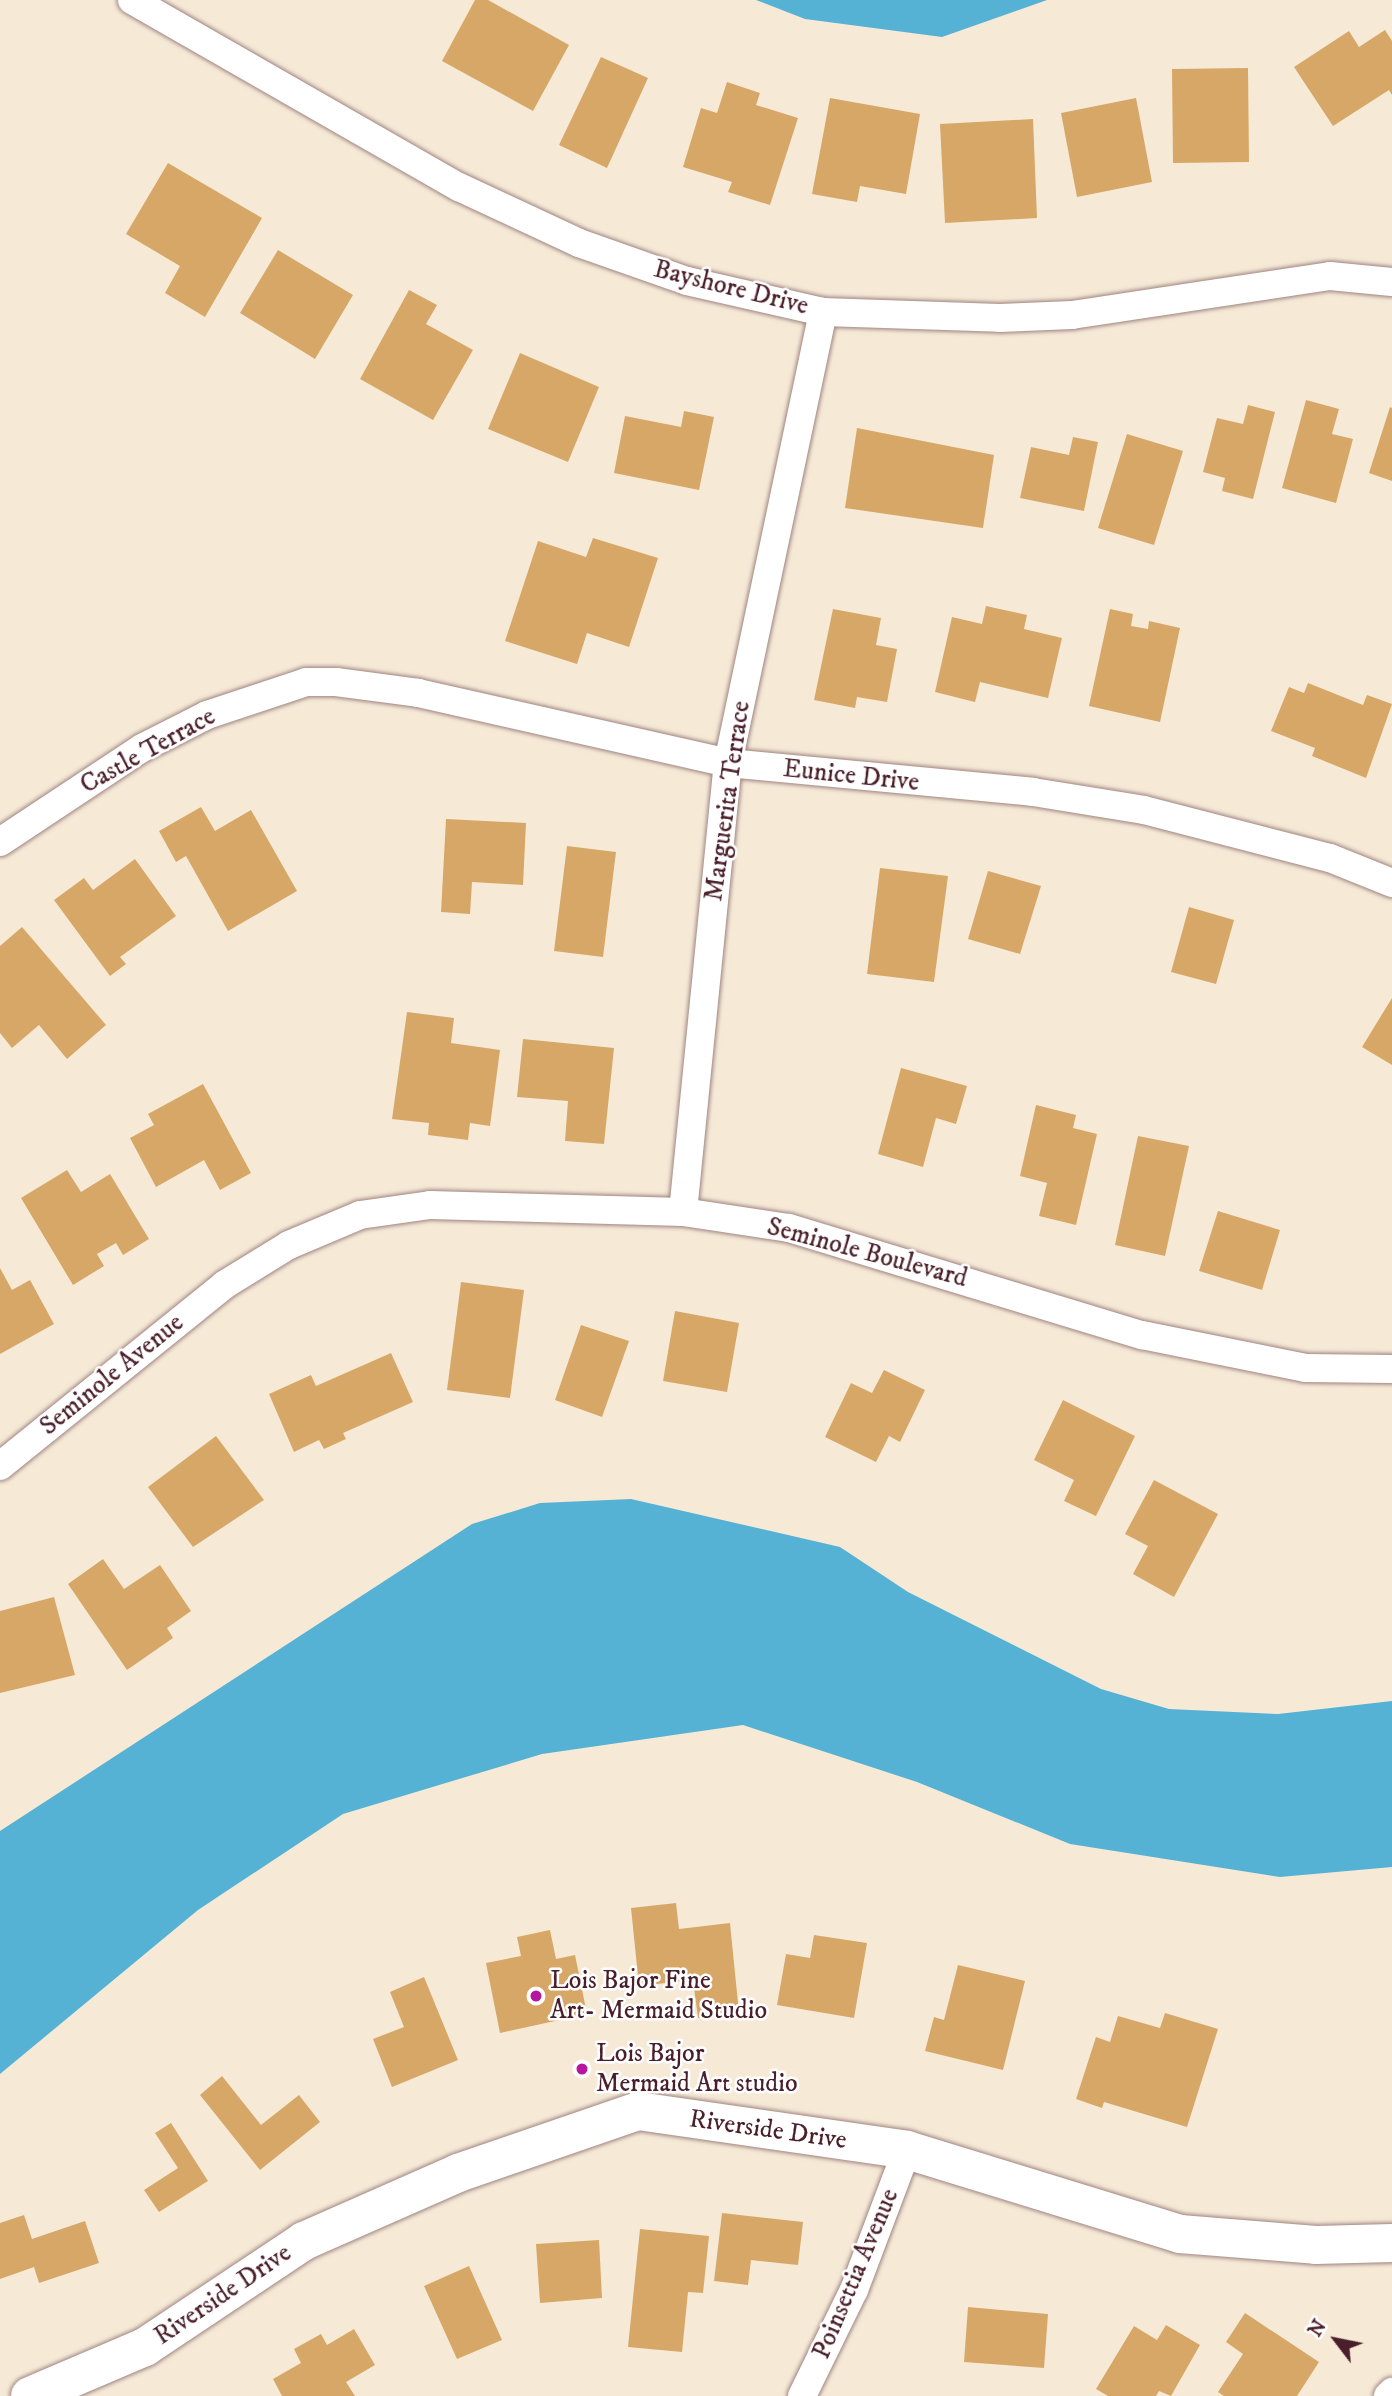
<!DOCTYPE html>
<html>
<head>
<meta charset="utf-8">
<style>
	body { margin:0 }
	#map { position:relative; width:1392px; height:2396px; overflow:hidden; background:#f6ead7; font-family:"IM FELL DW Pica",serif }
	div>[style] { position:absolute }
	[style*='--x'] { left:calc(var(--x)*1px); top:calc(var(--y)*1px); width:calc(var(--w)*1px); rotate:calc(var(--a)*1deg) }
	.water>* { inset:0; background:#56b2d4 }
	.building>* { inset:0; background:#d7a767 }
	.roads { filter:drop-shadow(0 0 2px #a08481) drop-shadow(0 0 2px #a08481) }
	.street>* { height:28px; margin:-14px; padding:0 14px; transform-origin:14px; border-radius:14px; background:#fff }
	.secondary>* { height:38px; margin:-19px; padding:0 19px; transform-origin:19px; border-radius:19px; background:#fff }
	.dots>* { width:19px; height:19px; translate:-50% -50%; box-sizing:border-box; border:4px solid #fff; border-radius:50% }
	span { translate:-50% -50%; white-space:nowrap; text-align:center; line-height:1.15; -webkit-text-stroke:5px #fff; paint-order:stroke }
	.street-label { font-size:26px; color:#4a1f2b }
	.poi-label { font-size:26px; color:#4a1f2b }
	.left { translate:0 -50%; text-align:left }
	.north { position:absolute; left:1301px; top:2305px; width:70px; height:70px; -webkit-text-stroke:5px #fff; paint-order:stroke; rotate:302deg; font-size:19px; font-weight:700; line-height:28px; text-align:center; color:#4a1f2b }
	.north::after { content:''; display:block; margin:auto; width:24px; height:32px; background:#4a1f2b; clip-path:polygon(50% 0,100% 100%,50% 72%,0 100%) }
</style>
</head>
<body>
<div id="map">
	<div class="water">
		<i style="clip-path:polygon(756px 0,1047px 0,942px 37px,805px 19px)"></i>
		<i style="clip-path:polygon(631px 1499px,840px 1547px,908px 1592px,1101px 1689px,1169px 1709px,1278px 1714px,1392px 1701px,1392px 1867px,1280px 1877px,1070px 1844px,917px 1782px,743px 1725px,542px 1754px,343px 1814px,198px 1910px,0 2074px,0 1831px,472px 1524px,540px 1503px)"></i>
	</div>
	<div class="building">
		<i style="clip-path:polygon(475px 0,488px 0,569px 45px,533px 111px,442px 61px)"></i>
		<i style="clip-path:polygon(1385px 30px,1392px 41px,1392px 95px,1389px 90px,1333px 126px,1294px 67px,1349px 31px,1359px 47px)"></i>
		<i style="clip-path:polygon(601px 57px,648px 78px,607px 168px,559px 145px)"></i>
		<i style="clip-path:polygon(1248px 68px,1249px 162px,1173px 163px,1172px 69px)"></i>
		<i style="clip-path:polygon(727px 82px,760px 93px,756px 105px,798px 118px,770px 205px,728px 192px,732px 182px,683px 167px,701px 108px,717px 113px)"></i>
		<i style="clip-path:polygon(830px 98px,920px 114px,906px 194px,860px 186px,857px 202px,812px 194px)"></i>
		<i style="clip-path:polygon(1136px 98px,1152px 182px,1077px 197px,1061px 113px)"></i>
		<i style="clip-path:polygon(1033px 119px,1037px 218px,945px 223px,940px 124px)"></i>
		<i style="clip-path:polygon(168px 163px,262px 218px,205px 317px,165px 293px,180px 266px,126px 234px)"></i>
		<i style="clip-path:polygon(278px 250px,353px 295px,315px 359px,240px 313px)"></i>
		<i style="clip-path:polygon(409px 290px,437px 305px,426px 324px,473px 350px,433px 420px,360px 379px)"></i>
		<i style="clip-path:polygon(520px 353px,599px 387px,568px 462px,488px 429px)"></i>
		<i style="clip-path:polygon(1306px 400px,1339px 409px,1332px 434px,1353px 439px,1336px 503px,1282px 488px)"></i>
		<i style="clip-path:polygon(1248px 405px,1275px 412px,1253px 499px,1222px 491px,1225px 478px,1203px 472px,1217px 418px,1243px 424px)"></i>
		<i style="clip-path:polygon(1390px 407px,1392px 408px,1392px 481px,1369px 473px)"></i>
		<i style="clip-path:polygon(684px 411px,714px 417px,699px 490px,614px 473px,625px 416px,681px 427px)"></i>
		<i style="clip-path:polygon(857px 428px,994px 455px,983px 528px,845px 508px)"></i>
		<i style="clip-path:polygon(1127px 434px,1183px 451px,1154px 545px,1098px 528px)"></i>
		<i style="clip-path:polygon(1073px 437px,1098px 442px,1084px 511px,1020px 498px,1031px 447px,1069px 455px)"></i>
		<i style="clip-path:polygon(593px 538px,658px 558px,629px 647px,587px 633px,577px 664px,505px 641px,538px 541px,586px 557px)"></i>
		<i style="clip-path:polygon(986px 606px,1027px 615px,1024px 629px,1062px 638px,1048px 698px,980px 682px,975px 702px,935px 692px,952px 617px,982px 624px)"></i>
		<i style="clip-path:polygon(833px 609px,881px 618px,876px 645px,897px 649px,887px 702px,857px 697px,855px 708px,814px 700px)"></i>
		<i style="clip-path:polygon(1110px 609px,1133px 614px,1131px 626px,1148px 629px,1149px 621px,1180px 628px,1160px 722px,1089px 706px)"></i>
		<i style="clip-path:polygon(1308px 683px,1363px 705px,1367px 695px,1392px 704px,1366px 778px,1312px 756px,1315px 748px,1271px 731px,1289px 687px,1304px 693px)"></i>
		<i style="clip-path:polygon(201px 807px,215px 831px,251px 810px,297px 891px,228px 931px,186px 856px,176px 862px,159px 831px)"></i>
		<i style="clip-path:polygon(446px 819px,526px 823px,523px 885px,472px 882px,470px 914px,441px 912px)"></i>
		<i style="clip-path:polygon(567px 846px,616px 852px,603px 957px,554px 951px)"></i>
		<i style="clip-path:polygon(135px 859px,176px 916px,120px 957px,126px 964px,110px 976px,54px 900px,84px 878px,93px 890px)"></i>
		<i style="clip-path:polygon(880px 868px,948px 876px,934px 982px,867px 974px)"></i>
		<i style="clip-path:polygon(988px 871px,1041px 886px,1020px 954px,968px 939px)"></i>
		<i style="clip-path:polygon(1189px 907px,1234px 920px,1216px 984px,1171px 972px)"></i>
		<i style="clip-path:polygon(22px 927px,106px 1025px,67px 1059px,39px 1025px,12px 1048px,0 1033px,0 946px)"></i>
		<i style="clip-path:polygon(1392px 998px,1392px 1065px,1362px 1047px)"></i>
		<i style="clip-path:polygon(407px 1012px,454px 1018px,451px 1043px,500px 1050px,490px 1126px,470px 1123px,468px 1140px,428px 1135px,429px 1123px,392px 1119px)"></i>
		<i style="clip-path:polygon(523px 1039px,614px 1048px,604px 1144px,565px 1141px,568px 1101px,517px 1097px)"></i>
		<i style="clip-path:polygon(901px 1068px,967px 1086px,956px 1124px,936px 1118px,923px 1167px,878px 1154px)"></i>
		<i style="clip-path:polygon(203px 1084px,251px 1173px,220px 1190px,204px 1160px,156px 1187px,130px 1138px,154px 1125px,148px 1114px)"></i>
		<i style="clip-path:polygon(1036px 1105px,1076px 1115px,1073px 1128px,1097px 1134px,1076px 1225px,1039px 1216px,1047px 1183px,1020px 1176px)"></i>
		<i style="clip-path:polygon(1138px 1136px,1189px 1146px,1165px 1256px,1115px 1245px)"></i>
		<i style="clip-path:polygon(67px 1170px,81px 1192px,110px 1174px,149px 1239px,123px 1255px,116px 1243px,97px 1254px,104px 1266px,73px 1285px,21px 1198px)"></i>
		<i style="clip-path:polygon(1218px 1211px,1280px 1230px,1262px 1290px,1199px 1271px)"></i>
		<i style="clip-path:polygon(0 1268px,12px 1290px,30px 1280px,54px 1324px,0 1354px)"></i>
		<i style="clip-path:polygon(461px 1282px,524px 1290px,510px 1398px,447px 1390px)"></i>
		<i style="clip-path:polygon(675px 1311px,739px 1323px,727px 1392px,663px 1381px)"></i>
		<i style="clip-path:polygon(581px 1325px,629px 1341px,602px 1417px,555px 1400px)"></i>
		<i style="clip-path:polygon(391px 1353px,413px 1402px,343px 1433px,346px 1439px,324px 1449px,319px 1440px,294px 1452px,269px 1394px,311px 1375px,316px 1386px)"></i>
		<i style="clip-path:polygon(884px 1370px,925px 1390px,900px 1442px,889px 1436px,876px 1462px,825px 1437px,851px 1383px,872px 1393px)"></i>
		<i style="clip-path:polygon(1063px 1400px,1135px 1436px,1096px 1516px,1064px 1501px,1074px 1480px,1034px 1460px)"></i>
		<i style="clip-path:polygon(216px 1436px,264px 1500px,193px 1547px,148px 1487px)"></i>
		<i style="clip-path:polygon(1154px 1480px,1218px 1514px,1174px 1597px,1133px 1574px,1148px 1546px,1125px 1534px)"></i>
		<i style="clip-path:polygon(103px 1559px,124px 1589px,160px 1565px,191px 1611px,167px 1628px,173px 1638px,127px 1670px,68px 1584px)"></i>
		<i style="clip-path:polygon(54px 1597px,75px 1675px,0 1693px,0 1611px)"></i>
		<i style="clip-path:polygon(676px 1903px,679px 1929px,730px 1923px,739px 2013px,698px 2018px,693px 1980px,639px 1986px,631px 1908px)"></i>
		<i style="clip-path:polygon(550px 1930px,556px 1959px,575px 1955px,587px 2014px,500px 2033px,486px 1963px,521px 1956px,517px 1937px)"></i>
		<i style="clip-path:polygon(814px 1935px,867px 1943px,854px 2018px,777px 2005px,786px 1954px,810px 1958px)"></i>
		<i style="clip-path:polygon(958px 1965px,1025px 1981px,1003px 2070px,925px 2051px,934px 2017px,944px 2020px)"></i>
		<i style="clip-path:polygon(424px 1977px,458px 2060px,392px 2087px,373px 2039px,404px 2027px,390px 1992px)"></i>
		<i style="clip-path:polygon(1165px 2013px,1218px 2029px,1187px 2127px,1104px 2102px,1102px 2108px,1076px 2099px,1096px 2037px,1110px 2042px,1118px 2016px,1160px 2028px)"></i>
		<i style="clip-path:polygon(222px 2076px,261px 2125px,299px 2095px,320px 2122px,260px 2170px,200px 2095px)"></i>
		<i style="clip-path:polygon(171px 2123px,208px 2181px,159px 2212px,144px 2190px,178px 2168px,155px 2133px)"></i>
		<i style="clip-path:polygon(722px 2213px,803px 2222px,798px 2265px,751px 2260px,748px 2285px,714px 2281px)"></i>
		<i style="clip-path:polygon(24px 2215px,32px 2239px,85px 2221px,99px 2263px,39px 2283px,34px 2267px,0 2279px,0 2223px)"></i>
		<i style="clip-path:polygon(640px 2229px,709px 2236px,703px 2293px,688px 2292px,682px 2352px,628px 2347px)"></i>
		<i style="clip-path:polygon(599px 2240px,602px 2298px,540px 2303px,536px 2244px)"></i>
		<i style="clip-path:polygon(469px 2266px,502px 2340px,457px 2359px,424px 2286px)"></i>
		<i style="clip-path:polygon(968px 2307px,1048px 2314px,1044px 2368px,964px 2362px)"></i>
		<i style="clip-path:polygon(1245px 2313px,1319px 2362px,1297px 2396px,1224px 2396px,1218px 2392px,1243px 2354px,1226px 2342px)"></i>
		<i style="clip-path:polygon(1166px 2325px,1200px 2345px,1171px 2396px,1159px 2391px,1156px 2396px,1108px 2396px,1096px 2389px,1134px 2326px,1157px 2340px)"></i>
		<i style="clip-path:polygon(354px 2329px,375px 2365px,346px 2382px,355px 2396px,282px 2396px,273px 2379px,301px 2363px,294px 2349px,321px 2334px,327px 2345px)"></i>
	</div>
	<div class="roads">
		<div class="street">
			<i style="--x:132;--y:0;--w:377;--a:29.8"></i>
			<i style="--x:459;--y:187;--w:132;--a:25"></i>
			<i style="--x:579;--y:243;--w:114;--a:19.4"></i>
			<i style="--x:687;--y:281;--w:139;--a:12.8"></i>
			<i style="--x:823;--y:312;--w:177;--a:1.9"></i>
			<i style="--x:1000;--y:318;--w:72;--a:-2.4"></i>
			<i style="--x:1072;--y:315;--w:261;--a:-8.6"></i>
			<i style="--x:1330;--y:276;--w:62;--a:5.5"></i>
			<i style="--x:0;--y:842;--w:170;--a:-33.5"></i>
			<i style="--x:142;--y:748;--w:73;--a:-26.9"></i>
			<i style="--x:207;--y:715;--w:104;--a:-18.4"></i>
			<i style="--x:306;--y:682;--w:30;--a:0"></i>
			<i style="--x:336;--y:682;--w:83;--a:7.6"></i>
			<i style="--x:418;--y:693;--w:318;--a:12.7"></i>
			<i style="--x:728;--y:763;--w:306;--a:5.4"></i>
			<i style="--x:1033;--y:792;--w:112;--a:9.2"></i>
			<i style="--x:1144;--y:810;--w:192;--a:14.5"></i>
			<i style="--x:1330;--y:858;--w:67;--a:22"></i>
			<i style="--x:683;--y:1212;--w:451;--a:-84.3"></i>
			<i style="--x:728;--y:763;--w:461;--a:-78.1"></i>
			<i style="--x:0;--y:1466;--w:288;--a:-38.9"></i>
			<i style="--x:224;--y:1285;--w:76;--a:-31.6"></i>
			<i style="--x:289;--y:1245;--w:77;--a:-22.9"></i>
			<i style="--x:360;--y:1215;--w:71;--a:-8.1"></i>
			<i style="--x:430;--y:1205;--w:253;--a:1.6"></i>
			<i style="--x:683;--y:1212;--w:107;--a:8.6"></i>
			<i style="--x:789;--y:1228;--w:369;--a:16.9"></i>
			<i style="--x:1142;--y:1335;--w:167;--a:11.4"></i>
			<i style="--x:1306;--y:1368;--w:86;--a:0.7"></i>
			<i style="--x:802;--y:2396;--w:118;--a:-63.9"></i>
			<i style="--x:854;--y:2290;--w:150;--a:-69.3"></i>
			<i style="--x:1388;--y:2396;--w:6;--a:-45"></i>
		</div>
		<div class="secondary">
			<i style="--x:30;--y:2396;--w:125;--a:-23.1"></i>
			<i style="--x:145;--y:2347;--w:191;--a:-33.7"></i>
			<i style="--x:304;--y:2241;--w:168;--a:-23.8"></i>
			<i style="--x:458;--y:2173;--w:190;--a:-19"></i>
			<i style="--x:638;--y:2111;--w:272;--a:8.2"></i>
			<i style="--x:907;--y:2150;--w:286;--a:17.1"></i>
			<i style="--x:1180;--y:2234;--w:136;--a:4.6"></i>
			<i style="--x:1316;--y:2245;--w:76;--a:-1.5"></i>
		</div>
	</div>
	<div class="dots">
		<i style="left:536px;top:1996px;background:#b5179e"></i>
		<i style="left:582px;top:2069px;background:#b5179e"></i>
	</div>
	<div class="street-label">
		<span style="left:731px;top:288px;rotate:14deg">Bayshore Drive</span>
		<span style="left:148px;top:751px;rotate:-29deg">Castle Terrace</span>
		<span style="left:851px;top:776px;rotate:6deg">Eunice Drive</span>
		<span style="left:728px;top:801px;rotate:-82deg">Marguerita Terrace</span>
		<span style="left:867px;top:1253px;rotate:15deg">Seminole Boulevard</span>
		<span style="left:112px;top:1375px;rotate:-39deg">Seminole Avenue</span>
		<span style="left:768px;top:2130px;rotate:8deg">Riverside Drive</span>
		<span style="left:856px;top:2274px;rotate:-67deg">Poinsettia Avenue</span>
		<span style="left:223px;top:2295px;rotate:-34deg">Riverside Drive</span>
	</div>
	<div class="poi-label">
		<span class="left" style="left:550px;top:1996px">Lois Bajor Fine<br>Art- Mermaid Studio</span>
		<span class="left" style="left:596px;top:2069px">Lois Bajor<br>Mermaid Art studio</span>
	</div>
	<div class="north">N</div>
</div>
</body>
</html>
